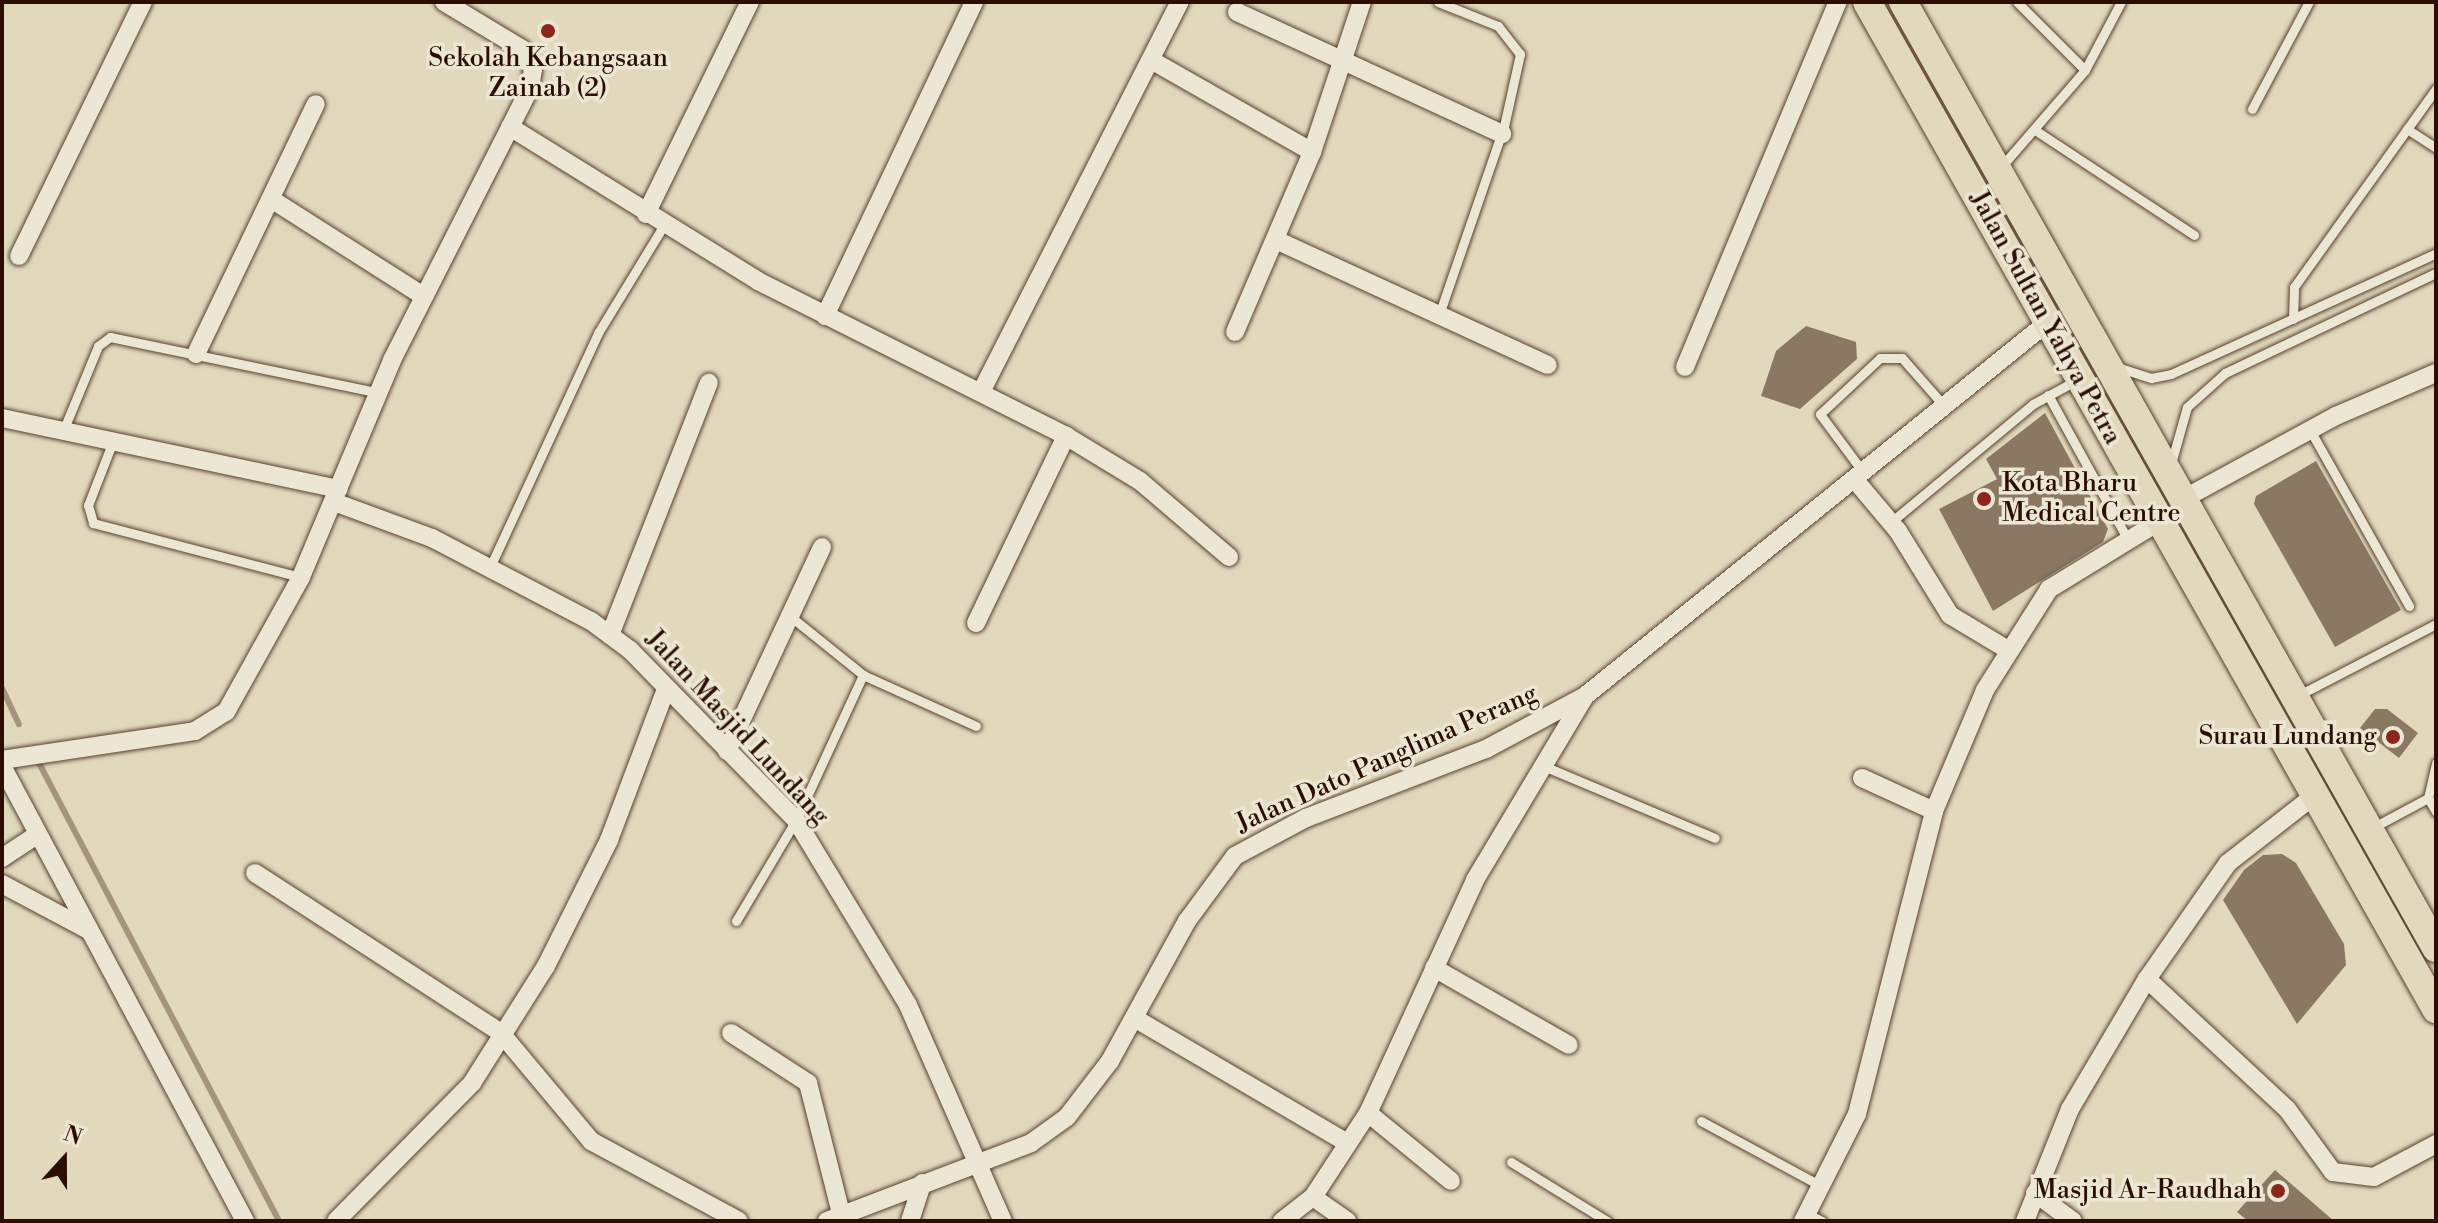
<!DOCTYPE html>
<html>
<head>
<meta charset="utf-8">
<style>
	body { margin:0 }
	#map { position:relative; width:2438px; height:1223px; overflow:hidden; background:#e2d9bd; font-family:"Libre Bodoni",serif }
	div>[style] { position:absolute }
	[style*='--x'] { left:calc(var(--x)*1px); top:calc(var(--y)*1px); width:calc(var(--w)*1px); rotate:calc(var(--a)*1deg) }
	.stream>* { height:6px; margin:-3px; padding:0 3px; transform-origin:3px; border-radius:3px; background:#a4947d }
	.building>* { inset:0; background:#8a7862 }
	.roads { filter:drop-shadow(0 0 2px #59412f) drop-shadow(0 0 2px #59412f) }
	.service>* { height:9px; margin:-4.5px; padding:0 4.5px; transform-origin:4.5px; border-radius:4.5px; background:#ece6d4 }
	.minor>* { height:18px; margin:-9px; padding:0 9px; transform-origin:9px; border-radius:9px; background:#ece6d4 }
	.trunk>* { height:28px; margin:-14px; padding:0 14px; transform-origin:14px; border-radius:14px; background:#e2d9bd }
	.dots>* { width:22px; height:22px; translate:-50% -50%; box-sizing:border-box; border:4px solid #ece6d4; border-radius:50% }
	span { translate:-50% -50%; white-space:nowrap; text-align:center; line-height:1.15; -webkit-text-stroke:7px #ece6d4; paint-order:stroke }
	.poi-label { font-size:26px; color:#2b0e00 }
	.left { translate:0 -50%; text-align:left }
	.right { translate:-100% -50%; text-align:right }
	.street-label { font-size:26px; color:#2b0e00 }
	.frame { position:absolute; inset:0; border:4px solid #2b0e00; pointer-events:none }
	.north { position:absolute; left:24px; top:1119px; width:80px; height:80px; -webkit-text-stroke:6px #ece6d4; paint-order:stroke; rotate:21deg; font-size:22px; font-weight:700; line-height:32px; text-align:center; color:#2b0e00 }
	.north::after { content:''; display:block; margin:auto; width:28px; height:36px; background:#2b0e00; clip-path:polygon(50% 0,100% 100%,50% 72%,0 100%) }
</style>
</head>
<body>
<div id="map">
	<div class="stream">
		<i style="--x:2;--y:688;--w:40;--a:65"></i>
		<i style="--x:39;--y:763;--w:517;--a:62.34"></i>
	</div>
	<div class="building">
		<i style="clip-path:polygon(1806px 326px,1856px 342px,1857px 359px,1800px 409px,1761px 396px,1776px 351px)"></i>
		<i style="clip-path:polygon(2045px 413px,2108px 529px,2103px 542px,1993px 611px,1939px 509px,1997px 479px,1986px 459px)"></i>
		<i style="clip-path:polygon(2316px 461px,2401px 610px,2335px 647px,2254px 504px,2256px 496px)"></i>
		<i style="clip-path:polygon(2375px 709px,2387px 709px,2418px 733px,2399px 758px,2360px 728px)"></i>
		<i style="clip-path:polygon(2282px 854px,2296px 863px,2344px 944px,2346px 965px,2297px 1024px,2223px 900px,2244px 870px,2263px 855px)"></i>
		<i style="clip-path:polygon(2275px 1170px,2334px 1221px,2248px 1221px,2237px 1212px)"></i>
	</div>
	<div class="roads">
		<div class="service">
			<i style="--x:1438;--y:2;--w:65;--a:21.8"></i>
			<i style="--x:1498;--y:26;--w:36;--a:52"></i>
			<i style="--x:1520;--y:54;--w:74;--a:102.5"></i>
			<i style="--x:1504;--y:126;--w:200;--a:109"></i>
			<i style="--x:2085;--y:70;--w:77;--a:-62.1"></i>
			<i style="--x:2252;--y:109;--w:121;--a:-62"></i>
			<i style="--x:2407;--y:129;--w:35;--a:33"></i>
			<i style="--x:2038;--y:132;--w:187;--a:33.4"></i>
			<i style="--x:2001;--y:167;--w:128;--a:-49.1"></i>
			<i style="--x:2085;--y:70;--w:96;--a:-135"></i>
			<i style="--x:2293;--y:319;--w:32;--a:-88"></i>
			<i style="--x:2294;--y:287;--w:244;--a:-54.4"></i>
			<i style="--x:2117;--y:367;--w:36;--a:18"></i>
			<i style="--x:2151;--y:378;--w:20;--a:-11"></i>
			<i style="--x:2171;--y:374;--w:291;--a:-24.5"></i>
			<i style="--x:2048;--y:395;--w:166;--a:61.1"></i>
			<i style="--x:2310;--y:430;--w:202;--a:60.6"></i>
			<i style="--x:63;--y:431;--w:92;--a:-67.6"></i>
			<i style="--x:98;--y:346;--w:15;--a:-37"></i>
			<i style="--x:110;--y:337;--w:276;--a:11.7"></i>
			<i style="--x:113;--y:441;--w:69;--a:111.3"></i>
			<i style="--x:88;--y:505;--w:19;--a:74"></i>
			<i style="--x:93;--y:523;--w:215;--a:14.6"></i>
			<i style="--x:2172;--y:460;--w:55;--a:-74.2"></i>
			<i style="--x:2187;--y:407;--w:51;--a:-41.8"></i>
			<i style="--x:2225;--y:373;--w:233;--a:-25.4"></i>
			<i style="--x:1863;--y:472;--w:72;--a:-126.6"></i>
			<i style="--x:1820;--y:414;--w:82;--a:-43"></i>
			<i style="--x:1880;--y:358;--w:22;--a:0"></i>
			<i style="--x:1902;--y:358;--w:65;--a:48.7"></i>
			<i style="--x:1891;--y:522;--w:185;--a:-39.7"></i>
			<i style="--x:2033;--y:404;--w:48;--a:-28.7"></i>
			<i style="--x:490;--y:567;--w:258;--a:-65.2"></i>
			<i style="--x:598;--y:333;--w:127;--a:-58.6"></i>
			<i style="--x:790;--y:616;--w:94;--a:38.9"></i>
			<i style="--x:863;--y:675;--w:124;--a:24.3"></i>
			<i style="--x:2297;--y:696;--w:157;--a:-27.4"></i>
			<i style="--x:1546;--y:767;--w:183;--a:22.8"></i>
			<i style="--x:2428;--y:798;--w:16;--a:60"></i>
			<i style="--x:2372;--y:828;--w:64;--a:-28.2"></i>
			<i style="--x:2428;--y:798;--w:36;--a:-77"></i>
			<i style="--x:736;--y:921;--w:117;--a:-59.3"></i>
			<i style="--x:796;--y:820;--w:160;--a:-65.2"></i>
			<i style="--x:1701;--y:1121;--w:136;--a:28.4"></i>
			<i style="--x:1511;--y:1162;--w:113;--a:31.6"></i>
			<i style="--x:1808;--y:1214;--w:16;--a:27"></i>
		</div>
		<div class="minor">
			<i style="--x:1237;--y:12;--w:292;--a:24.7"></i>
			<i style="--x:1151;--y:60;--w:185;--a:29.7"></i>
			<i style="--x:510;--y:127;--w:292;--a:31.8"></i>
			<i style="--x:758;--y:281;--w:345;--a:26.7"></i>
			<i style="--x:1066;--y:436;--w:87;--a:31.3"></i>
			<i style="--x:1140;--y:481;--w:117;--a:40.5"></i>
			<i style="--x:271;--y:199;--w:180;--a:32.5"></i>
			<i style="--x:646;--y:214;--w:236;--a:-63.9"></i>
			<i style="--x:1276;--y:240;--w:299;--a:24.7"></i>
			<i style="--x:19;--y:256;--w:283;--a:-64"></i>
			<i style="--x:825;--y:316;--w:348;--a:-64.6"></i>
			<i style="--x:1235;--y:332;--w:196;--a:-66.8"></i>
			<i style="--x:1312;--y:152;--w:158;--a:-71.6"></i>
			<i style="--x:196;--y:354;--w:277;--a:-64.4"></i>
			<i style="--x:1685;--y:367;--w:396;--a:-67.3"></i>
			<i style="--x:982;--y:390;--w:436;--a:-63"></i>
			<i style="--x:2;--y:418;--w:344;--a:11.9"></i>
			<i style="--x:1855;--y:480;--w:67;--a:49.9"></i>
			<i style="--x:1898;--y:531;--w:99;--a:58.2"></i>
			<i style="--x:1950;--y:615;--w:68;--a:31.1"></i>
			<i style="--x:2183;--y:499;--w:174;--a:-28.5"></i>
			<i style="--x:2336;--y:416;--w:109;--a:-23.3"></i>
			<i style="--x:334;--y:502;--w:104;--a:20.2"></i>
			<i style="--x:432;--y:538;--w:179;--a:27.6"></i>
			<i style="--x:591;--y:621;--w:49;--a:36.6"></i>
			<i style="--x:630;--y:650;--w:238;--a:45.7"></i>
			<i style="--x:796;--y:820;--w:216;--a:58.8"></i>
			<i style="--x:908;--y:1005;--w:236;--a:66.3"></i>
			<i style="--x:976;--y:623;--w:208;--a:-64.3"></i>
			<i style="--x:610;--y:635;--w:271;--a:-68.6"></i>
			<i style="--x:727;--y:751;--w:225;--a:-65"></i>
			<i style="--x:2;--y:760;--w:195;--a:-8.5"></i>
			<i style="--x:195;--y:731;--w:36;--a:-32"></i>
			<i style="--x:226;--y:712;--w:154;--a:-60.9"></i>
			<i style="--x:301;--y:577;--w:235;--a:-67.2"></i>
			<i style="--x:392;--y:360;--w:305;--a:-63.1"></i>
			<i style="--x:530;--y:88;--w:19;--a:-81"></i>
			<i style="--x:533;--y:69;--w:23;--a:-119"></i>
			<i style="--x:522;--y:49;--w:91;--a:-148.9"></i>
			<i style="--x:2;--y:766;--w:516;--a:61.89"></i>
			<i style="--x:1862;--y:778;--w:79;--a:24.6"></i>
			<i style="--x:2;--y:858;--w:43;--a:-33.7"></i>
			<i style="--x:255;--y:873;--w:292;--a:33"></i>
			<i style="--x:500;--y:1032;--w:142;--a:50.1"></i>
			<i style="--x:591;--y:1141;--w:168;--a:28.4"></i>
			<i style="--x:2;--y:884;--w:98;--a:28.1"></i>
			<i style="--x:1434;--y:968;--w:155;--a:29.7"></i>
			<i style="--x:2147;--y:979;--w:191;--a:42.9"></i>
			<i style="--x:2287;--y:1109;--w:78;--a:53.9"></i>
			<i style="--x:2333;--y:1172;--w:41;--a:7"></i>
			<i style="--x:2374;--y:1177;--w:70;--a:-28"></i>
			<i style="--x:1136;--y:1019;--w:245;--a:30.4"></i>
			<i style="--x:731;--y:1033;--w:92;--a:33"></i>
			<i style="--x:808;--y:1083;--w:134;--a:75.8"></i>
			<i style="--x:1368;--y:1113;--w:107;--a:39.3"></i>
			<i style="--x:2035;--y:1193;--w:47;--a:36.4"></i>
			<i style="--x:1313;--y:1197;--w:42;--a:35.2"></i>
			<i style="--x:336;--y:1221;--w:194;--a:-45.4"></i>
			<i style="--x:472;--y:1083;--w:138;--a:-57.7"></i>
			<i style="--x:546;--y:966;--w:141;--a:-63.4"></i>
			<i style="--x:609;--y:840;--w:161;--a:-69.3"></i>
			<i style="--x:827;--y:1221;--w:218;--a:-20.9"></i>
			<i style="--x:1031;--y:1143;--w:44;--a:-35.8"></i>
			<i style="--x:1067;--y:1117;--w:71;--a:-52.5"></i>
			<i style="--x:1110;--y:1061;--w:160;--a:-61.2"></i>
			<i style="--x:1187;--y:921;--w:81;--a:-53.6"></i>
			<i style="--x:1235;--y:856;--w:81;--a:-28.2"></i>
			<i style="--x:1306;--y:818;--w:193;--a:-21"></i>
			<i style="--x:1486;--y:749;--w:112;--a:-28.2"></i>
			<i style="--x:1585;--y:696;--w:595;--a:-38.93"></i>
			<i style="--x:910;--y:1221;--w:40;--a:-72"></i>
			<i style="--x:1282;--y:1221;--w:39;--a:-38"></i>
			<i style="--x:1313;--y:1197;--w:100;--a:-56.8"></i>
			<i style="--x:1368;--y:1113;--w:256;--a:-65.3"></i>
			<i style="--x:1475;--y:880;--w:212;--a:-59.1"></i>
			<i style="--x:1803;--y:1221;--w:120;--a:-63.2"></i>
			<i style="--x:1857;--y:1114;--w:313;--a:-75.7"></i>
			<i style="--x:1934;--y:811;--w:131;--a:-67.1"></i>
			<i style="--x:1985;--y:690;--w:120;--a:-57.6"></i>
			<i style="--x:2049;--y:589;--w:130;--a:-31.5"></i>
			<i style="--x:2025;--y:1221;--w:121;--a:-68.1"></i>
			<i style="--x:2070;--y:1109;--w:151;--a:-59.4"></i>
			<i style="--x:2147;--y:979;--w:141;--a:-55.1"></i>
			<i style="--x:2228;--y:863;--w:110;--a:-38"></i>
		</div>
		<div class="trunk">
			<i style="--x:1867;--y:2;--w:1157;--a:60.53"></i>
			<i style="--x:1903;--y:2;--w:1086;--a:60.6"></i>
		</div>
	</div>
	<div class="dots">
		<i style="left:548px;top:31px;background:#8f2418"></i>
		<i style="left:1984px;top:499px;background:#8f2418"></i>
		<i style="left:2393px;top:737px;background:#8f2418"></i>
		<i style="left:2278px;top:1191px;background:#8f2418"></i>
	</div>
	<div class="poi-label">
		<span style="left:548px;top:74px">Sekolah Kebangsaan<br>Zainab (2)</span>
		<span class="left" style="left:2002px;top:499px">Kota Bharu<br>Medical Centre</span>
		<span class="right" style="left:2377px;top:737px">Surau Lundang</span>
		<span class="right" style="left:2262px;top:1191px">Masjid Ar-Raudhah</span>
	</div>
	<div class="street-label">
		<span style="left:2045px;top:318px;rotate:61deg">Jalan Sultan Yahya Petra</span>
		<span style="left:737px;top:728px;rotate:47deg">Jalan Masjid Lundang</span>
		<span style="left:1387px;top:759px;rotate:-24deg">Jalan Dato Panglima Perang</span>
	</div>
	<div class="frame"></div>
	<div class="north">N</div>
</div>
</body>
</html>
